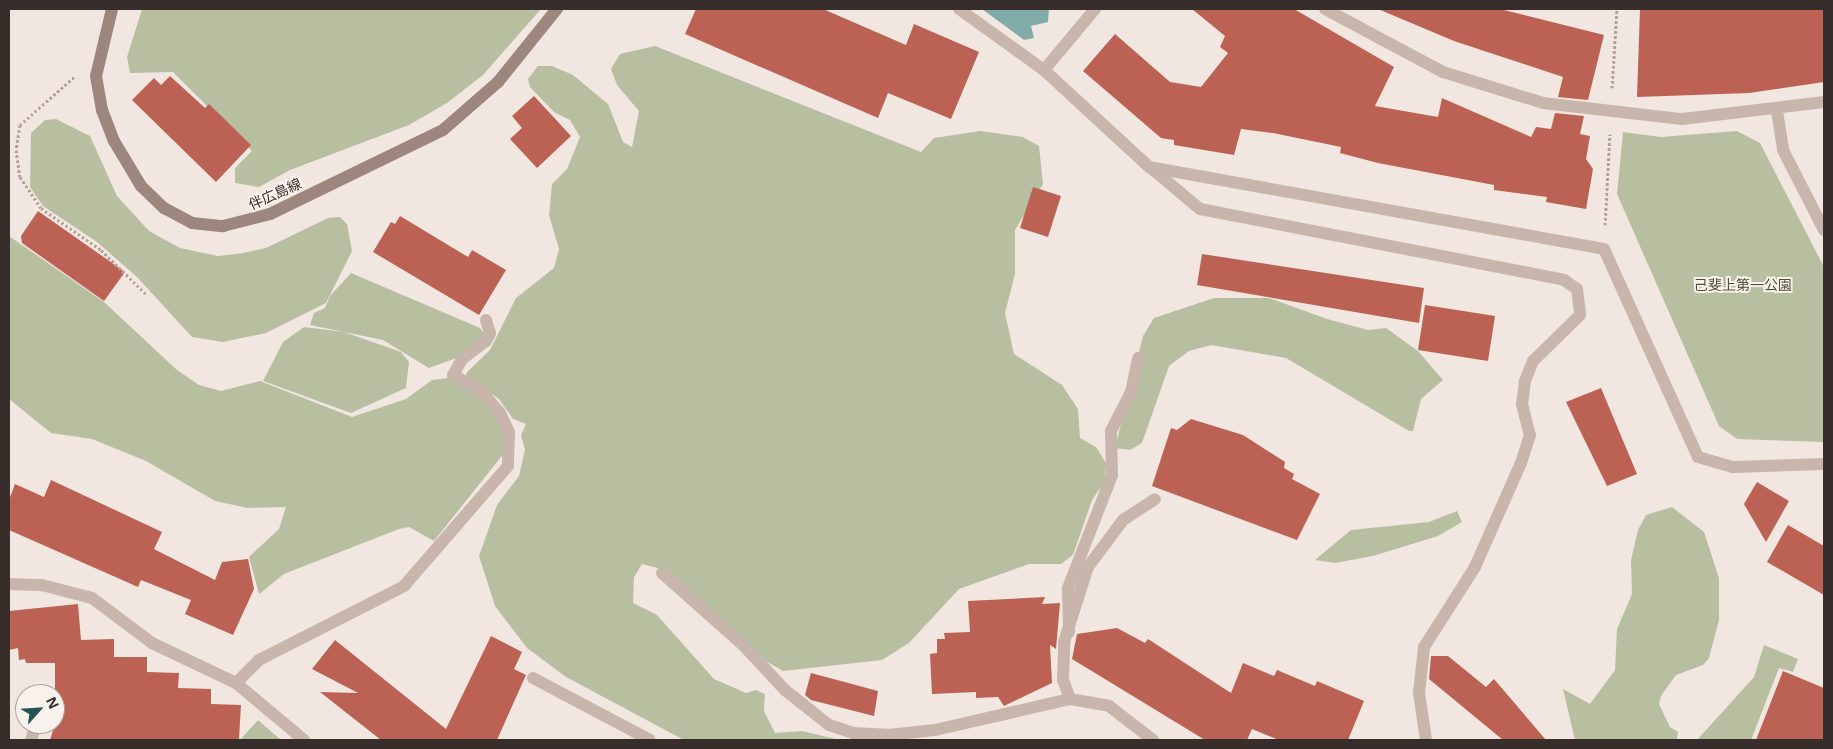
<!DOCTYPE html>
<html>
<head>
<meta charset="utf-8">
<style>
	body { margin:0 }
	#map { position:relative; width:1833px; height:749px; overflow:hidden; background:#f1e7e0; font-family:"Open Sans","Noto Sans JP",sans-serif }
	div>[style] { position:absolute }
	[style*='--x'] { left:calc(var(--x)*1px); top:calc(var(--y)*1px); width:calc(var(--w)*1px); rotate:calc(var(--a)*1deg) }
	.green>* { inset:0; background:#b8bfa1 }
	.water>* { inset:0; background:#82aca9 }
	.building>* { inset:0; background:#bb6254 }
	.path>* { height:3px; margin-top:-1.5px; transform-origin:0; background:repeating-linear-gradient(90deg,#b4a097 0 2.5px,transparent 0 5px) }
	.service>* { height:12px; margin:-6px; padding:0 6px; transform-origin:6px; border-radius:6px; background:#c8b6ad }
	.minor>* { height:12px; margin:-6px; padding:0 6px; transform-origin:6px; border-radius:6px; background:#c8b6ad }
	.secondary>* { height:12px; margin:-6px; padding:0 6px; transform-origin:6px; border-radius:6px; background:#9c867e }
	span { translate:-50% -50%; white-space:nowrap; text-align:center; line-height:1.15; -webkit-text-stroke:4px #f9f2ec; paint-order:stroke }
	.street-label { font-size:14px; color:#372d2b }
	.park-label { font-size:14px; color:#4b5331 }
	.frame { position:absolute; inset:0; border:10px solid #372d2b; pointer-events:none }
	.north { position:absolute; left:15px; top:684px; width:50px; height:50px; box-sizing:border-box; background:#f9f2ec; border:1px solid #aba39f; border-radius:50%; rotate:64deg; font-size:14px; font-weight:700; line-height:20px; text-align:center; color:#372d2b }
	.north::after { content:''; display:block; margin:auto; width:18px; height:22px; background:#245553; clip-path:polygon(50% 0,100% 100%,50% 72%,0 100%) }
</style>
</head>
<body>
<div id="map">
	<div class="green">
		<i style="clip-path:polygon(142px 9px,541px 9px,483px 75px,447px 103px,409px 125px,290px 170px,259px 187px,235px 183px,235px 168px,252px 151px,173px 72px,130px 73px,127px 57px)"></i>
		<i style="clip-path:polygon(655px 46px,921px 152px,934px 138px,980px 131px,1023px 137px,1039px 146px,1043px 184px,1015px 230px,1015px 274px,1005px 313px,1014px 354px,1062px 385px,1078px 409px,1080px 438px,1096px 447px,1106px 463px,1105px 481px,1092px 500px,1073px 555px,1061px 564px,1029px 564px,959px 589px,909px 643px,882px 660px,783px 671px,764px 660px,669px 571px,642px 564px,634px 577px,633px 603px,657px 615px,714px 679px,746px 693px,756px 690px,765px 694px,764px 711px,775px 733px,802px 731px,840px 740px,684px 740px,566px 677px,527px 648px,495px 606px,479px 556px,497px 505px,519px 476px,525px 450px,521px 435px,526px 424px,513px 419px,499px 399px,466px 376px,467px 372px,490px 350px,516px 298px,554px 268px,559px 249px,549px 215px,552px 184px,567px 169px,580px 137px,570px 120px,554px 112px,530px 87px,528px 79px,538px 66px,552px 66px,573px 75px,608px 104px,623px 142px,632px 147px,639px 111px,617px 85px,611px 69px,620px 54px)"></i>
		<i style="clip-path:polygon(56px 119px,90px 136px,117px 196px,149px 231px,180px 248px,218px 256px,243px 253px,266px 248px,328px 218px,340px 217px,347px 224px,352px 251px,326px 303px,266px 333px,223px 342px,192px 337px,137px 277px,97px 242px,43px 206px,30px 187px,31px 133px,45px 120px)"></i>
		<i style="clip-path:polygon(1737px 131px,1760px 143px,1824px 267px,1824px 442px,1737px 439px,1719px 426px,1617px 194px,1623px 132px,1661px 137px)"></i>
		<i style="clip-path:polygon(9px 236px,104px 302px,177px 370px,199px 385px,221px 391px,260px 381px,352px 417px,406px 399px,432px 380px,448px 378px,475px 392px,504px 423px,505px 452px,434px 541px,409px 527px,399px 529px,284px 574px,259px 594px,249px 557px,279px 529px,286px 507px,248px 508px,215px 501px,146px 461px,92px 439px,51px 433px,9px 399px)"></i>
		<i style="clip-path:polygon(351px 273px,480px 328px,485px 335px,459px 357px,429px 368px,383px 340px,310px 325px,314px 313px,325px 308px,330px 296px)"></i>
		<i style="clip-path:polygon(1214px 298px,1269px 298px,1327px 319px,1368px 330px,1386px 328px,1418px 351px,1443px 380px,1421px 399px,1413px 431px,1409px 431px,1286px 358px,1211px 345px,1189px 351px,1169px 366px,1142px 443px,1130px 450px,1115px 448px,1143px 336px,1154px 318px)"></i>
		<i style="clip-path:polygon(304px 327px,344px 332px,401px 352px,409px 362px,406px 388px,351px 413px,263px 381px,283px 342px)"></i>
		<i style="clip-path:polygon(1672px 507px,1704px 532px,1719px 578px,1719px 620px,1709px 658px,1703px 665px,1676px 675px,1661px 696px,1659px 704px,1670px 727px,1678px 732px,1677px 739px,1697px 740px,1754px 677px,1764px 645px,1798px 659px,1793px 672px,1779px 668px,1751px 740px,1575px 740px,1563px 689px,1590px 704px,1615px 670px,1617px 629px,1632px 594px,1631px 560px,1638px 530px,1646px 515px)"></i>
		<i style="clip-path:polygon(1457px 511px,1462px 522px,1438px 536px,1373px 556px,1335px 563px,1315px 560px,1351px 530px,1429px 522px)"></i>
		<i style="clip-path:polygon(258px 720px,281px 740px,240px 740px)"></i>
	</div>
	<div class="water">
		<i style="clip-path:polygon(982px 9px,1049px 9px,1048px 22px,1031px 26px,1034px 38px,1024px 40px)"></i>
	</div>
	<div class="building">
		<i style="clip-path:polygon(696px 9px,823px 9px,906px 45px,914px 24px,979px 52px,951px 119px,888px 93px,878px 118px,685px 34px)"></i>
		<i style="clip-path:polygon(1192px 9px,1294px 9px,1394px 67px,1375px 106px,1438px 117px,1442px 98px,1531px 137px,1536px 127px,1551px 129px,1555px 113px,1584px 116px,1580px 134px,1590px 136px,1586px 159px,1593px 169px,1586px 209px,1546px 202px,1547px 197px,1494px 190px,1494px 185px,1378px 163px,1340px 153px,1341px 147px,1273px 133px,1241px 129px,1234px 155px,1174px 145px,1174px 140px,1161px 138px,1083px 71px,1115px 34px,1170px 82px,1201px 87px,1228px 53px,1220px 47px,1225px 36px)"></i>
		<i style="clip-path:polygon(1378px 9px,1500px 9px,1604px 35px,1588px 100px,1558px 97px,1563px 77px,1454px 41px)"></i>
		<i style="clip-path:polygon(1640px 9px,1824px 9px,1824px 82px,1749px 93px,1637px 97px)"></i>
		<i style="clip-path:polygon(170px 76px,205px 108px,209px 104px,251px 145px,216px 182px,132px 100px,154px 78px,161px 85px)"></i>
		<i style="clip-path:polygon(534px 96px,571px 136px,537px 168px,510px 139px,522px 128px,512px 116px)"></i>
		<i style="clip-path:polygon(1033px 187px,1061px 196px,1048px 237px,1020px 228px)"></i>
		<i style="clip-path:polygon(38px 211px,125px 272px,104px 301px,22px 243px,21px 236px)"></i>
		<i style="clip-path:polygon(400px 216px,468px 257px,472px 250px,506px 270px,479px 315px,373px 252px,391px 222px,395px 224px)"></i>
		<i style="clip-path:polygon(1202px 254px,1424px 288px,1419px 323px,1197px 285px)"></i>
		<i style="clip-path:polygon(1425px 305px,1495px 316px,1488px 361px,1418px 350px)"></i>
		<i style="clip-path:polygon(1601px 388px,1637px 474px,1607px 486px,1566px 402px)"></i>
		<i style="clip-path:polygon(1191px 419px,1243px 435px,1285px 462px,1284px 468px,1294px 474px,1292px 479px,1320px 494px,1297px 540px,1152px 486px,1171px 428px,1177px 430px)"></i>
		<i style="clip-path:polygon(51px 480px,162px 532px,154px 549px,215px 580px,222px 562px,248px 559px,254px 589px,233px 635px,185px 614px,191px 600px,141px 580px,138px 587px,9px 530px,9px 500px,15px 484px,44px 497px)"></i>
		<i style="clip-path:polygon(1757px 482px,1789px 501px,1766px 542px,1744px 504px)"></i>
		<i style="clip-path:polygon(1788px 525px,1824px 546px,1824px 595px,1767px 562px)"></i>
		<i style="clip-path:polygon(1045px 597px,1042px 604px,1060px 603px,1056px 649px,1050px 645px,1052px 683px,1004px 706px,998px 697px,976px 698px,976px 692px,932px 694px,930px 654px,937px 653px,937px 639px,945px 639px,944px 633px,970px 632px,968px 601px)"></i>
		<i style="clip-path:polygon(78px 604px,81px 640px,114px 639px,114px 657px,147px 657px,147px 672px,179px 673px,178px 688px,211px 689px,211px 704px,241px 705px,239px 739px,50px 740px,55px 724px,55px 663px,26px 663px,25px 659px,19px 660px,18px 648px,9px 650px,9px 611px)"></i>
		<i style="clip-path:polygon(1117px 628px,1145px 643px,1148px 639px,1231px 693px,1243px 663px,1274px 676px,1277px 670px,1315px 686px,1317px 681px,1364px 701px,1348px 740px,1279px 740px,1252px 729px,1247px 740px,1205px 740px,1072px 659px,1077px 634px)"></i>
		<i style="clip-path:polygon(491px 636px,522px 652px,514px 669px,526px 675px,497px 740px,381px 740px,320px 692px,358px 693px,312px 669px,335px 640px,446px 729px)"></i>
		<i style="clip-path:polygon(1431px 656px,1448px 656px,1486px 687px,1494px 679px,1546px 740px,1503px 740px,1429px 679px)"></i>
		<i style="clip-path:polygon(1783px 671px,1824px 688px,1824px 740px,1756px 740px)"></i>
		<i style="clip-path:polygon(811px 673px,878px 691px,874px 716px,811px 700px,805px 695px)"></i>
	</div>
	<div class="path">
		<i style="--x:74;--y:77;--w:72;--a:138.4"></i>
		<i style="--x:20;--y:125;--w:25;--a:99"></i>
		<i style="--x:16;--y:150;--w:27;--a:82"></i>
		<i style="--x:20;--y:177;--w:37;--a:56"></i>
		<i style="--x:41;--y:208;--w:73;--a:35"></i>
		<i style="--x:101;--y:250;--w:64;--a:44.4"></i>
		<i style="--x:1612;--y:88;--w:79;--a:-86.4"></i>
		<i style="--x:1605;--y:225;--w:91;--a:-86.9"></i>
	</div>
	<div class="service">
		<i style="--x:486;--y:320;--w:14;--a:73"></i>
		<i style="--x:490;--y:333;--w:9;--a:117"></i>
		<i style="--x:486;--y:341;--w:30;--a:143"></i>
		<i style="--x:462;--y:359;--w:18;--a:119"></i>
		<i style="--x:453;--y:375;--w:31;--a:29"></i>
		<i style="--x:480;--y:390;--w:30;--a:49"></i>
		<i style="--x:500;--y:413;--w:21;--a:65"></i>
		<i style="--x:509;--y:432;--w:34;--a:92"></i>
		<i style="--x:662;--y:573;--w:108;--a:41.6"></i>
		<i style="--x:743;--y:645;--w:62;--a:47"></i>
		<i style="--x:785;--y:690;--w:56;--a:38.5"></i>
		<i style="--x:829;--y:725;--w:25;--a:18"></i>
		<i style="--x:853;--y:733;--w:35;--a:3"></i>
		<i style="--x:888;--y:735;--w:47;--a:-6.1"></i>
		<i style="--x:1069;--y:632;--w:44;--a:-91.3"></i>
		<i style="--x:1068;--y:588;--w:121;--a:-68.7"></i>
		<i style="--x:1112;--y:475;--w:44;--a:-91.3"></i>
		<i style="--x:1111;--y:431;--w:44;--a:-62.9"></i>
		<i style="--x:1131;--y:392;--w:35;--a:-78"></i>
	</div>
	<div class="minor">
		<i style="--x:959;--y:9;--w:105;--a:35.7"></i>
		<i style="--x:1044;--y:70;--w:143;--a:42.7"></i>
		<i style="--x:1149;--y:167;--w:462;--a:10.2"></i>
		<i style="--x:1604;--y:249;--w:228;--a:65.7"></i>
		<i style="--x:1698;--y:457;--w:36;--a:16"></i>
		<i style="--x:1733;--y:467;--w:91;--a:-1.9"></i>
		<i style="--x:1325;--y:9;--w:134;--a:28.1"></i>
		<i style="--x:1443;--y:72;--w:105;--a:17.2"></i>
		<i style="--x:1543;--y:103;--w:140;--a:6.6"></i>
		<i style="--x:1682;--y:119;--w:143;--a:-6.8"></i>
		<i style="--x:1044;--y:70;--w:80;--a:-50.1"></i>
		<i style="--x:1777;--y:111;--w:39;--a:81"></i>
		<i style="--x:1783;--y:150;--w:90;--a:62.9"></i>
		<i style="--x:1151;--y:168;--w:64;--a:39.9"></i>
		<i style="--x:1200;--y:209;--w:371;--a:11"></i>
		<i style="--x:1564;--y:280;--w:16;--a:35"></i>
		<i style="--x:1577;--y:289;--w:26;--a:83"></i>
		<i style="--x:1580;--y:315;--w:66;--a:135.6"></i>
		<i style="--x:1533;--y:361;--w:22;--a:112"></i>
		<i style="--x:1525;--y:381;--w:23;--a:97"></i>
		<i style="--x:1522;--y:404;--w:32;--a:76"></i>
		<i style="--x:1530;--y:435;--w:29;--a:108"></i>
		<i style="--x:1521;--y:463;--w:114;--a:113.9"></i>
		<i style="--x:1475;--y:567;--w:95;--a:122.5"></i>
		<i style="--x:1424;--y:647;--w:46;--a:96.2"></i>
		<i style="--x:1419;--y:693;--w:48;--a:81.5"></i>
		<i style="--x:9;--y:584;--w:33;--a:2"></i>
		<i style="--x:42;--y:585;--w:52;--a:14.6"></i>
		<i style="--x:92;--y:598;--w:75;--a:36.9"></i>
		<i style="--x:152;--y:643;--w:93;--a:25.5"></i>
		<i style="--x:236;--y:683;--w:89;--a:40"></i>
		<i style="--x:533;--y:678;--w:132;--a:27.9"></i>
		<i style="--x:236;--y:683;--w:33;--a:-45"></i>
		<i style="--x:259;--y:660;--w:163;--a:-27"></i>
		<i style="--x:404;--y:586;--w:159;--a:-49.1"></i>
		<i style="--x:1070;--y:699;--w:20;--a:-110"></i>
		<i style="--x:1063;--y:680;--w:38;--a:-88"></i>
		<i style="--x:1064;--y:642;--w:79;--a:-72.3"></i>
		<i style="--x:1088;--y:567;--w:59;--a:-53.3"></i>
		<i style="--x:1123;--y:520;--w:38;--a:-33"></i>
		<i style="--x:935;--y:730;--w:139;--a:-12.9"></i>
		<i style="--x:1070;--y:699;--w:40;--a:10"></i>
		<i style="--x:1109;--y:706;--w:56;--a:37.7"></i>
		<i style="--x:31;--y:740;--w:9;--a:-72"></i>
	</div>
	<div class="secondary">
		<i style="--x:112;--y:9;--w:69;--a:103.4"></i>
		<i style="--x:96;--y:76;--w:35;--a:80"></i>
		<i style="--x:102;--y:110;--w:33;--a:69"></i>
		<i style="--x:114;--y:141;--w:52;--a:59"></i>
		<i style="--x:141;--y:186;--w:32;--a:44"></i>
		<i style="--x:164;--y:208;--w:32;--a:28"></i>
		<i style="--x:192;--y:223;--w:31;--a:6"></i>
		<i style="--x:223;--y:226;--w:49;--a:-14.3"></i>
		<i style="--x:270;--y:214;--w:192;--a:-25.9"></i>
		<i style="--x:443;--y:130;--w:73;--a:-41.1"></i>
		<i style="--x:498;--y:82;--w:94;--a:-51.1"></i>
	</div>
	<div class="street-label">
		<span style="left:275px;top:194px;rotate:-24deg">伴広島線</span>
	</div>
	<div class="park-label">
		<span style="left:1743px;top:285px">己斐上第一公園</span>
	</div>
	<div class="frame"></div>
	<div class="north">N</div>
</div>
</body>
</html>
